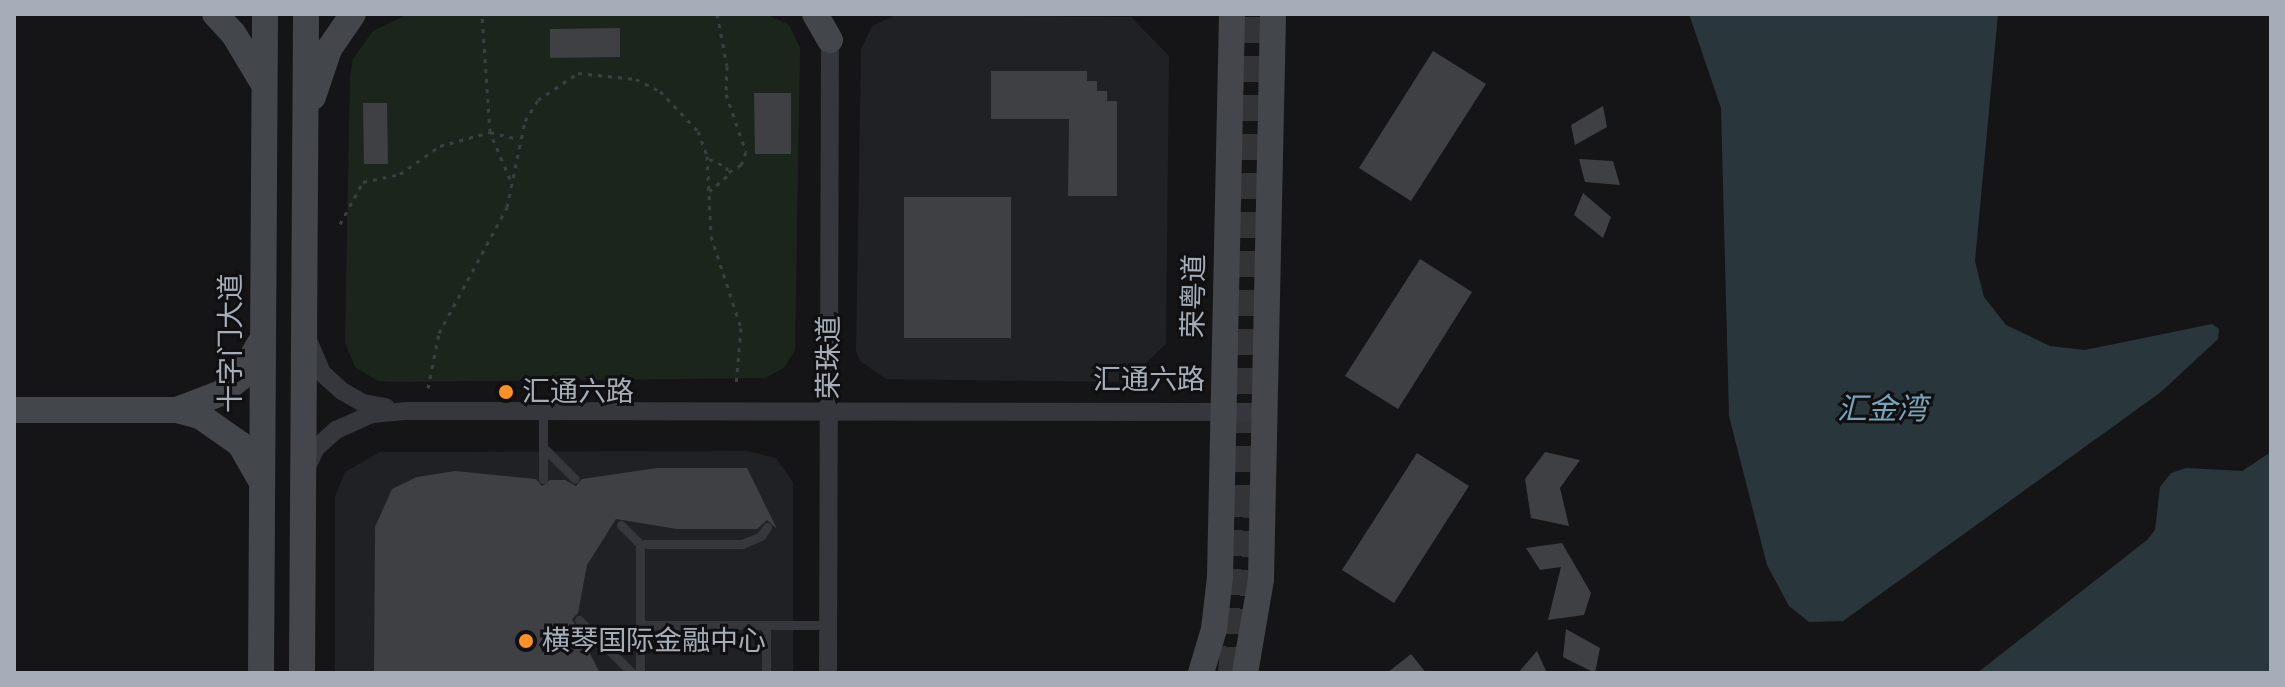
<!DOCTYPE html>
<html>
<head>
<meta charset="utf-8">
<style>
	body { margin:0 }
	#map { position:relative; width:2285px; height:687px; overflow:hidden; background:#151517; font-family:Karla,"Noto Sans SC",sans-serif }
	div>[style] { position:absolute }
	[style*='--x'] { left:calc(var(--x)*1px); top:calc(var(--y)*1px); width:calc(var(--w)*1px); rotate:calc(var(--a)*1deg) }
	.built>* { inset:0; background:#202124 }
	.green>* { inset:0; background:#1c251c }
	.water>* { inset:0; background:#29373c }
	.building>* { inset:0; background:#3e4044 }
	.secondary-tunnel>* { height:26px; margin-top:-13px; transform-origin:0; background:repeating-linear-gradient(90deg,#323437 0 26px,transparent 0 39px) }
	.path>* { height:3px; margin-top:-1.5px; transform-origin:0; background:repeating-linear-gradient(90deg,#3b3f43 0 4px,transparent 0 10px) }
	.lane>* { height:9px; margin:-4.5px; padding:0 4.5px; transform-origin:4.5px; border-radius:4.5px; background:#35373c }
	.street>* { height:18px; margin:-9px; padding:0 9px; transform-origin:9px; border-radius:9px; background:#35373c }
	.secondary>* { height:26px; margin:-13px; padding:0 13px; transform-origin:13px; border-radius:13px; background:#43474c }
	.dots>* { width:22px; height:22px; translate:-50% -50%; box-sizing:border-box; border:4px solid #101012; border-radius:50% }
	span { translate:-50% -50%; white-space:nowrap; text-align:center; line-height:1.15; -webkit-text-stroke:6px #101012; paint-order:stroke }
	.street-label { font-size:28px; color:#a5aeb8 }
	.poi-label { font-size:28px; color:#a5aeb8 }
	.left { translate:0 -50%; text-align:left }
	.water-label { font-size:30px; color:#79a4b7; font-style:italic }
	.frame { position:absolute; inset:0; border:16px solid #a5aeb8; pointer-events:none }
</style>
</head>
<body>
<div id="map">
	<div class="built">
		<i style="clip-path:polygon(896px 15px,1131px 17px,1169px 56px,1166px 344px,1126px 382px,886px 379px,860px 361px,856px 351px,861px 49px,872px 26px)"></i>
		<i style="clip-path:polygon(380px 452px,748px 451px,776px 458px,793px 482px,793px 673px,335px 673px,335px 497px,345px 472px)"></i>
	</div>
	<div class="green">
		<i style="clip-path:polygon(766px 14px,789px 25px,800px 48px,795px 350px,784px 368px,765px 378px,391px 382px,378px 381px,355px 367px,345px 342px,350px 77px,353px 59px,373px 31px,404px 16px)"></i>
	</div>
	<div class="water">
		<i style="clip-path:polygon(1689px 14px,1998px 14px,1975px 261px,1984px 297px,2006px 325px,2050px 346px,2085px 350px,2212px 324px,2219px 329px,2218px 339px,2161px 392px,1843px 621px,1809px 622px,1789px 606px,1767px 565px,1729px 416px,1721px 108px)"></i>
		<i style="clip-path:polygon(2271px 452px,2271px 673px,1977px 673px,2147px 540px,2155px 530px,2160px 487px,2171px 473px,2186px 468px,2242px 471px)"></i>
	</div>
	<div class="building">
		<i style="clip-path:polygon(620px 28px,620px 57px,550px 58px,550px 29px)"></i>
		<i style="clip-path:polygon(1433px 51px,1486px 84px,1411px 201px,1359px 168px)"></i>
		<i style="clip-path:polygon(991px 71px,1087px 71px,1087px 81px,1097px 81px,1097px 91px,1107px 91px,1107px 101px,1117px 101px,1117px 196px,1068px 196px,1069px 119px,991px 119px)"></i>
		<i style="clip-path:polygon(754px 93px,791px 93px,791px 154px,755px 154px)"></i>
		<i style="clip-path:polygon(363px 103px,387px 103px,388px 164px,364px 164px)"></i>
		<i style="clip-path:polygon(1603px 106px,1607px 127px,1575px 145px,1571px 125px)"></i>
		<i style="clip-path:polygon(1579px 159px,1613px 161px,1620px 185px,1585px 182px)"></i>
		<i style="clip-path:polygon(1583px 193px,1611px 217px,1603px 238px,1574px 215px)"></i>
		<i style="clip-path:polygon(904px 197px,1011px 197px,1011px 338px,904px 338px)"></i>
		<i style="clip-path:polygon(1420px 259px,1472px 292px,1398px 409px,1345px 376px)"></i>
		<i style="clip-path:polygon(1545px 452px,1580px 460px,1560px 488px,1569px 526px,1531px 518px,1525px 479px)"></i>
		<i style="clip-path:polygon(1417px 453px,1469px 486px,1394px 603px,1342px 570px)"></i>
		<i style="clip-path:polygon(657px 468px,747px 468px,777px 529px,767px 520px,757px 529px,677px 529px,616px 519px,587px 565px,578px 613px,572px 619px,600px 673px,374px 673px,375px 527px,392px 489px,417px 477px,455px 471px,536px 479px,542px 486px,550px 480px,565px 480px,576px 486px,582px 479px)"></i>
		<i style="clip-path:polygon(1562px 543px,1591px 593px,1584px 615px,1548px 620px,1561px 567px,1540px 570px,1526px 548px)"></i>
		<i style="clip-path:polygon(1566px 629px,1600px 648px,1595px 673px,1563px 657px)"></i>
		<i style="clip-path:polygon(1537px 651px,1547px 673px,1518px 673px)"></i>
		<i style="clip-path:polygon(1411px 654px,1426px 673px,1387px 673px)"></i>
	</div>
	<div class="secondary-tunnel">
		<i style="--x:1231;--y:673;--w:163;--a:-85.4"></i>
		<i style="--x:1244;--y:511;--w:497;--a:-89.4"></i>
	</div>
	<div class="path">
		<i style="--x:717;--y:14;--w:53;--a:79.1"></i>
		<i style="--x:727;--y:66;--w:28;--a:92"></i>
		<i style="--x:726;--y:94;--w:61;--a:71"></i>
		<i style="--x:746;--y:152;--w:14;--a:111"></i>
		<i style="--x:741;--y:165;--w:16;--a:150"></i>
		<i style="--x:709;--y:159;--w:20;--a:24"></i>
		<i style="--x:727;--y:167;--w:9;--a:90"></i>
		<i style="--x:727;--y:176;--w:23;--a:139"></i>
		<i style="--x:510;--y:179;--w:51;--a:-113.1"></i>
		<i style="--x:490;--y:132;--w:30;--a:14"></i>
		<i style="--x:340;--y:224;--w:48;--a:-61.3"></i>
		<i style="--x:363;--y:182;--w:38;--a:-12"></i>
		<i style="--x:400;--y:174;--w:49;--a:-35"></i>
		<i style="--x:440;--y:146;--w:52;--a:-15.6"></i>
		<i style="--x:490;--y:132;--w:118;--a:-93.9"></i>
		<i style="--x:428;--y:388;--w:56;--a:-78.7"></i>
		<i style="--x:439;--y:333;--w:143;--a:-61.6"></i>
		<i style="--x:507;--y:207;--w:88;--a:-78.2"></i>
		<i style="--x:525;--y:121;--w:25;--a:-58"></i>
		<i style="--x:538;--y:100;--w:48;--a:-34"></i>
		<i style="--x:578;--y:73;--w:58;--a:5.9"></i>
		<i style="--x:636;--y:79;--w:27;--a:27"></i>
		<i style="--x:660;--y:91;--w:55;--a:46.5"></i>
		<i style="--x:698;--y:131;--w:27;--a:70"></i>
		<i style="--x:707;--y:156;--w:80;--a:87.1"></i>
		<i style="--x:711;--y:236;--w:97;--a:71.9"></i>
		<i style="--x:741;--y:328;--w:57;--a:95"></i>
	</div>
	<div class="lane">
		<i style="--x:543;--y:447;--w:45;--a:45"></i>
		<i style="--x:543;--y:479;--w:68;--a:-90"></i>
		<i style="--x:621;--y:525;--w:27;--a:45"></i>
		<i style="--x:640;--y:544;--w:129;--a:90"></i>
		<i style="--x:640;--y:544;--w:102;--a:0"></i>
		<i style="--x:742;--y:544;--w:21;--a:-23"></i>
		<i style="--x:761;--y:536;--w:11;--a:-56"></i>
		<i style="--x:579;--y:620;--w:75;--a:45"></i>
		<i style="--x:640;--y:625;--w:188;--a:0"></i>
		<i style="--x:766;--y:625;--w:48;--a:90"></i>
	</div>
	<div class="street">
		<i style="--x:308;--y:340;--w:36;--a:67"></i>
		<i style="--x:322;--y:373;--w:27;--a:42"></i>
		<i style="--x:342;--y:391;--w:24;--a:30"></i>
		<i style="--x:363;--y:403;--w:23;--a:10"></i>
		<i style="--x:306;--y:469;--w:23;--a:-65"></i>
		<i style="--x:316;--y:448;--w:27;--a:-42"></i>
		<i style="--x:336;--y:430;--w:39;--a:-24"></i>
		<i style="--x:372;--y:414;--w:36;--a:-5"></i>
		<i style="--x:408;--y:411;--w:857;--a:0.07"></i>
		<i style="--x:828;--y:673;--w:633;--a:-89.82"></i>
	</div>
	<div class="secondary">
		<i style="--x:215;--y:14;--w:26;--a:47"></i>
		<i style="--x:233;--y:33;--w:58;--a:59"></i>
		<i style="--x:815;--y:14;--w:30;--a:60"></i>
		<i style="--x:313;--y:97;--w:51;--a:-71.6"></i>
		<i style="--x:329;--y:49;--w:42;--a:-55.6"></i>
		<i style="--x:14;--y:410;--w:163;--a:0"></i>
		<i style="--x:177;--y:410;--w:24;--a:15"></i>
		<i style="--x:200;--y:416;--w:49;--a:35"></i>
		<i style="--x:240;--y:444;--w:40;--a:60.3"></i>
		<i style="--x:177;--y:410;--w:47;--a:-21.1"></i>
		<i style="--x:221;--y:393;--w:24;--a:-38"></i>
		<i style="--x:240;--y:378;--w:40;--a:-60.3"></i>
		<i style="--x:261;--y:673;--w:659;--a:-89.65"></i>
		<i style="--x:302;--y:673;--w:659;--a:-89.65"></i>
		<i style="--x:1201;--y:673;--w:46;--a:-73.5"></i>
		<i style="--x:1214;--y:629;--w:52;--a:-83.4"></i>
		<i style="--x:1220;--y:577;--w:563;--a:-88.78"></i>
		<i style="--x:1245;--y:673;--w:95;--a:-80.3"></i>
		<i style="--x:1261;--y:579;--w:565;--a:-88.78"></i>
	</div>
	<div class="dots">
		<i style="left:506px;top:392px;background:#ff9124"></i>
		<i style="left:526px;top:641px;background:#ff9124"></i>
	</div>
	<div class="street-label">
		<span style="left:1194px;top:296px;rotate:-89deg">荣粤道</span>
		<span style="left:231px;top:343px;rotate:-90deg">十字门大道</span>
		<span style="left:829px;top:357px;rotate:-90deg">荣珠道</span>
		<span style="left:1149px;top:380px">汇通六路</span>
	</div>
	<div class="poi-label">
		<span class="left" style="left:522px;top:392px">汇通六路</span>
		<span class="left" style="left:542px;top:641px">横琴国际金融中心</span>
	</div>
	<div class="water-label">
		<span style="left:1882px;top:409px">汇金湾</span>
	</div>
	<div class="frame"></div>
</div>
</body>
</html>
